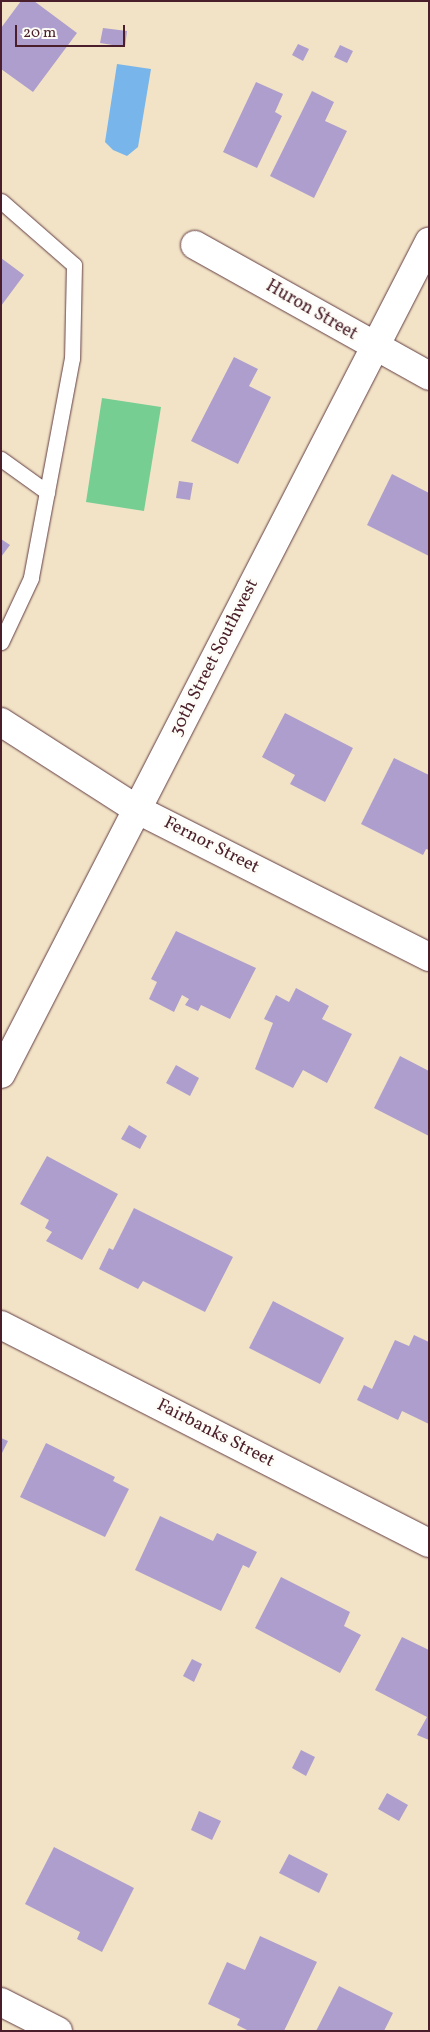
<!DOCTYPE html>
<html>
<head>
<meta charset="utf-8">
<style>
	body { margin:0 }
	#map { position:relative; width:430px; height:2032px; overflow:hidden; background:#f2e3c6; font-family:Vollkorn,serif }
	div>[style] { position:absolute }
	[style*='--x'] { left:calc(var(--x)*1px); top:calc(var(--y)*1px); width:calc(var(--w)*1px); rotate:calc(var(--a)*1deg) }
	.green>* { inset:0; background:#76ce93 }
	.water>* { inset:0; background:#78b5ea }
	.building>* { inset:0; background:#ad9ecd }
	.roads { filter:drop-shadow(0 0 1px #633c42) drop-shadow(0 0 1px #633c42) }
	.service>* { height:15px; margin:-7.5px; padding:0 7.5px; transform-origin:7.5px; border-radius:7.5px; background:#fff }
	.minor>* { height:28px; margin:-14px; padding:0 14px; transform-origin:14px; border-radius:14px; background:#fff }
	span { translate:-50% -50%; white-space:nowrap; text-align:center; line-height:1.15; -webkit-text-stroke:5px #fdfcf7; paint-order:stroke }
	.street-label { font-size:18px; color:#4a1f2b }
	.frame { position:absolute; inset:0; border:2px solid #4a1f2b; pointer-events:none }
	.scale { position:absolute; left:15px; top:25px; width:110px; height:22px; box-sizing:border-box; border:2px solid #4a1f2b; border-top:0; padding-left:6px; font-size:15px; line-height:18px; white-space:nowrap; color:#4a1f2b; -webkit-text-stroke:4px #fdfcf7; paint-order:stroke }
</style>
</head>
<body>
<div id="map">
	<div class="green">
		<i style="clip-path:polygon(102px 398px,161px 407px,144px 511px,86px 502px)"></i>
	</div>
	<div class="water">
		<i style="clip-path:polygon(117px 64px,151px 69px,138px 147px,127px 156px,113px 150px,105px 142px)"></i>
	</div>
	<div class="building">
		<i style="clip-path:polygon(21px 1px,34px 1px,77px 33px,33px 92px,1px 69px,1px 28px)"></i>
		<i style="clip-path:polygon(103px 28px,127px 31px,125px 47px,100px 43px)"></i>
		<i style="clip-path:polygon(298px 44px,309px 49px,303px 61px,292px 55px)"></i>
		<i style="clip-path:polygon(340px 45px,353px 51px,347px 63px,334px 57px)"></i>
		<i style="clip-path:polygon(256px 82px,283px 94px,275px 112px,282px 116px,257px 168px,223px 152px)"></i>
		<i style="clip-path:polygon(312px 91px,334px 102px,325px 121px,347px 131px,314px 198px,270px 176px)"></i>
		<i style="clip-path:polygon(1px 258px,24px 275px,1px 306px)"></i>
		<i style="clip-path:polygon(234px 357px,258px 369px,249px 386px,271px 397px,238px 464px,191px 441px)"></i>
		<i style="clip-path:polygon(392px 474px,429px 493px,429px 556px,367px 525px)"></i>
		<i style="clip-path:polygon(179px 481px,193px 483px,190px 500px,176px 498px)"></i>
		<i style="clip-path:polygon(1px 539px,10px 545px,1px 557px)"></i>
		<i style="clip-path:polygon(285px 713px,353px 748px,325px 802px,290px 784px,295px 775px,262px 757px)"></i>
		<i style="clip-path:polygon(394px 758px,429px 775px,429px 850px,426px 849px,423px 855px,361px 824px)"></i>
		<i style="clip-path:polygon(176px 931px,256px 968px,230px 1019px,201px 1005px,198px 1011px,185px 1005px,189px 999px,182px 995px,174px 1012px,149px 999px,157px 982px,151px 979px)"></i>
		<i style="clip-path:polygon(296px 988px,329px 1006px,322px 1019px,352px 1034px,327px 1083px,303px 1070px,293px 1088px,255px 1069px,273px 1023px,264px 1019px,276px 995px,289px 1002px)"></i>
		<i style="clip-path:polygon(400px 1056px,429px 1071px,429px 1136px,374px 1108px)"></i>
		<i style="clip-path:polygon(176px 1065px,199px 1078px,190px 1096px,166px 1083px)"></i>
		<i style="clip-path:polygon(129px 1125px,147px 1136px,140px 1149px,121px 1139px)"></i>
		<i style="clip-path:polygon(47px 1156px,118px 1194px,82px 1260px,46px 1241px,52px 1232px,45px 1228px,49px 1220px,20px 1204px)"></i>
		<i style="clip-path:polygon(134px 1208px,233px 1257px,205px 1312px,143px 1281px,138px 1289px,99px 1269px,109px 1248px,113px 1250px)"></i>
		<i style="clip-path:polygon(273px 1301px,344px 1338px,320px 1384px,249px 1348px)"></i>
		<i style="clip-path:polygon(414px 1335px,429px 1342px,429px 1424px,402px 1411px,398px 1420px,357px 1400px,364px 1385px,372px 1389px,395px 1340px,409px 1346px)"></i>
		<i style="clip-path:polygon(1px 1438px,8px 1441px,1px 1455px)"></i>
		<i style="clip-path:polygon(46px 1443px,115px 1477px,113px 1481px,129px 1489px,105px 1537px,20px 1497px)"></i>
		<i style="clip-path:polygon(160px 1516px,213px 1541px,217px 1533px,257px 1552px,249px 1568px,243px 1565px,221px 1611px,135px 1570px)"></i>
		<i style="clip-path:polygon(281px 1577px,350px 1612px,344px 1626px,361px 1635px,340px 1673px,255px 1628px)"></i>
		<i style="clip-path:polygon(402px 1637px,429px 1650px,429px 1740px,417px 1735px,427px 1717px,375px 1690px)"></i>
		<i style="clip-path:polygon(192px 1659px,202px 1664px,194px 1682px,183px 1676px)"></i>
		<i style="clip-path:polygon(301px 1750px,315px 1757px,306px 1776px,292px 1768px)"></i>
		<i style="clip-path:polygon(387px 1793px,408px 1805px,399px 1821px,378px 1809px)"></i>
		<i style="clip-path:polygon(199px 1811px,221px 1821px,212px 1840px,191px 1830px)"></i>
		<i style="clip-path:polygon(54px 1847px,134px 1888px,102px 1952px,77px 1939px,80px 1932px,25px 1904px)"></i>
		<i style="clip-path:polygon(289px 1854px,328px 1874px,319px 1893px,279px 1873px)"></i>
		<i style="clip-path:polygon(260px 1936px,317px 1962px,284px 2031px,249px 2031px,237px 2025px,240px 2019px,208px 2004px,227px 1962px,245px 1970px)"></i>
		<i style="clip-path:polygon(339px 1986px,393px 2013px,384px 2031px,316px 2031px)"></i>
	</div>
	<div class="roads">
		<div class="service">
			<i style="--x:1;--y:201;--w:97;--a:41.2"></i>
			<i style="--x:74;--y:265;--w:93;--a:91.2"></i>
			<i style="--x:72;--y:358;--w:224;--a:100.6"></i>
			<i style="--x:31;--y:578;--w:71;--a:115.1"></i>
			<i style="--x:1;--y:459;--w:57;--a:35.7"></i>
		</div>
		<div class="minor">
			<i style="--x:195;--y:245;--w:268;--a:29.2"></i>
			<i style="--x:1;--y:722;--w:163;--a:32.7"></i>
			<i style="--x:138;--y:810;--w:326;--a:26.8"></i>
			<i style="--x:1;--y:1074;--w:936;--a:-62.78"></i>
			<i style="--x:1;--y:1325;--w:480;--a:27"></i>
			<i style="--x:1;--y:2002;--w:64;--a:27"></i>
		</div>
	</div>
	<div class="street-label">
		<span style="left:311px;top:311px;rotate:30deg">Huron Street</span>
		<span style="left:215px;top:658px;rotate:-63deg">30th Street Southwest</span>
		<span style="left:211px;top:846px;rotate:27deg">Fernor Street</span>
		<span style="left:215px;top:1434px;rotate:27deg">Fairbanks Street</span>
	</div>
	<div class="frame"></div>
	<div class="scale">20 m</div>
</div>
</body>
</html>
